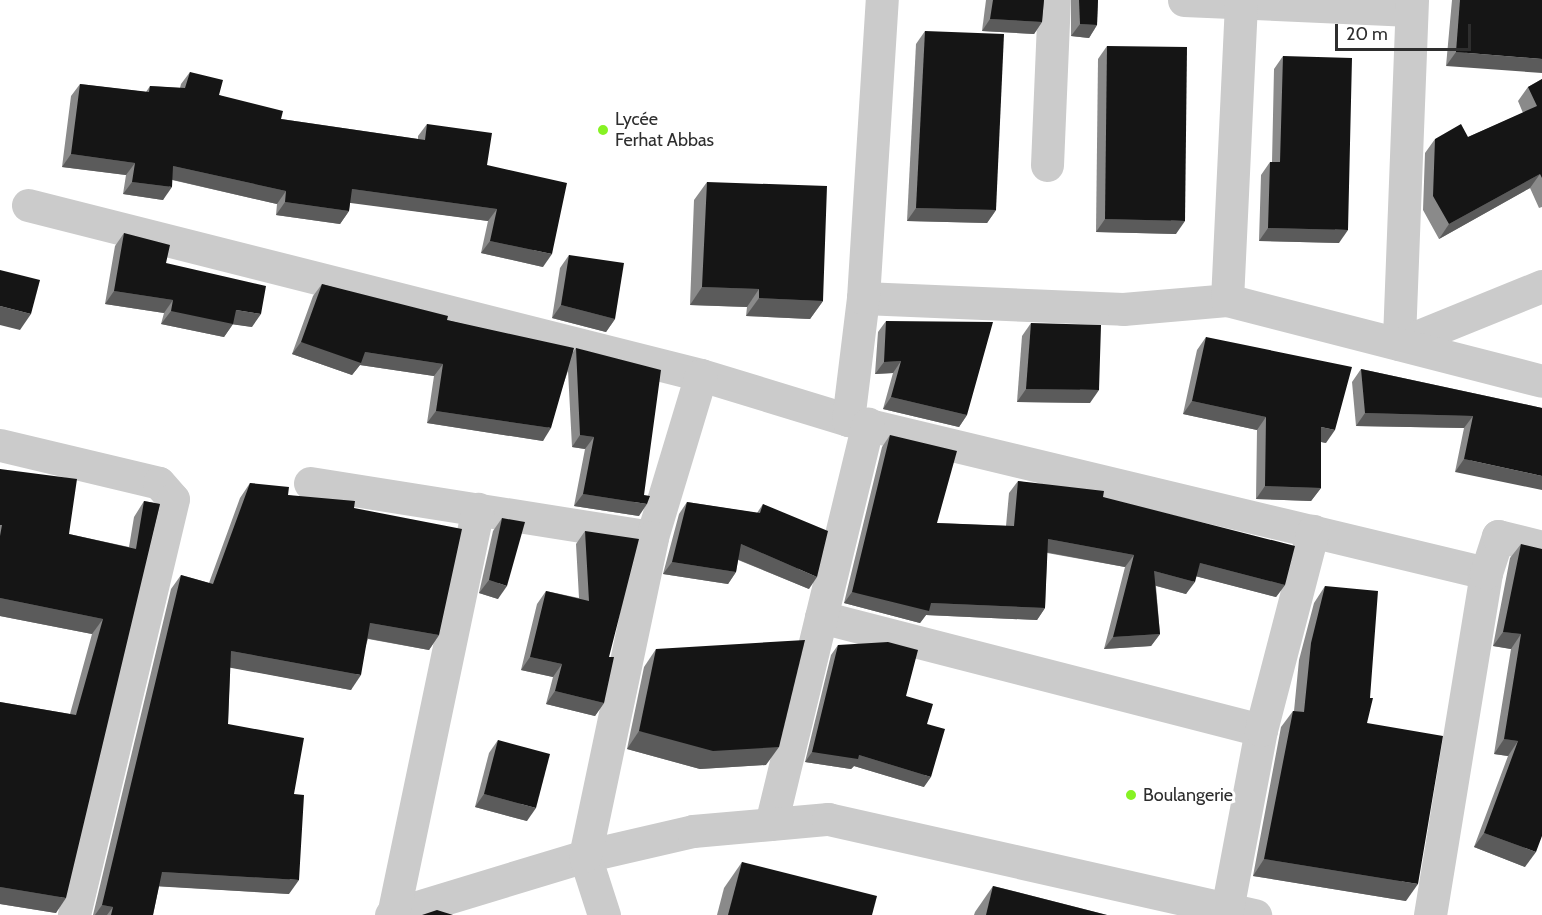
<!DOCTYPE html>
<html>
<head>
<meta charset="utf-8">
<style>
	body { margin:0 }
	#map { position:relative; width:1542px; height:915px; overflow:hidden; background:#fff; font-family:Cabin,sans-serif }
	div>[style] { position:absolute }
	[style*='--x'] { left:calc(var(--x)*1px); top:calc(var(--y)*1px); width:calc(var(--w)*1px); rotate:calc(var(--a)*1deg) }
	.minor>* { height:33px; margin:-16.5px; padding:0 16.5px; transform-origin:16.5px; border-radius:16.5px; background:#cbcbcb }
	.wall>* { inset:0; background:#8a8a8a }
	.shaded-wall>* { inset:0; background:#5b5b5b }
	.building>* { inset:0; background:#151515 }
	.dots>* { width:16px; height:16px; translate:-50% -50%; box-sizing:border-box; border:3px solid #fff; border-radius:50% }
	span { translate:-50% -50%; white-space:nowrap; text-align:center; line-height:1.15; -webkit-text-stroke:6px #fff; paint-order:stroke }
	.poi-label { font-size:18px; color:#2e2e2e }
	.left { translate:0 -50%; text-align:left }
	.scale { position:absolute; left:1335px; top:24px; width:136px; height:27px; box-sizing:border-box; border:3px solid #2e2e2e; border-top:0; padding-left:8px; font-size:18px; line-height:21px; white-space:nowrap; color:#2e2e2e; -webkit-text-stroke:4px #fff; paint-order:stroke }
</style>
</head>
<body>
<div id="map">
	<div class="minor">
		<i style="--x:1184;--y:0;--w:227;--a:2.5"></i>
		<i style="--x:1412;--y:0;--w:344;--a:92.2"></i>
		<i style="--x:1399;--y:344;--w:154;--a:-22.1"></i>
		<i style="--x:1047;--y:165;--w:165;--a:-87.6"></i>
		<i style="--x:28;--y:205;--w:694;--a:14.18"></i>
		<i style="--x:701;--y:375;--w:154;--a:17"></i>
		<i style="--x:848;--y:420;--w:656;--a:13.49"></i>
		<i style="--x:863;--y:298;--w:260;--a:2.4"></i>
		<i style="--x:1123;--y:309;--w:104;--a:-4.9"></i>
		<i style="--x:1227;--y:300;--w:325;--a:14.4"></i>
		<i style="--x:1227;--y:300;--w:300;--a:-87.3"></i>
		<i style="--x:848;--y:420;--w:123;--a:-83"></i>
		<i style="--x:863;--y:298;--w:299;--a:-86.4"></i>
		<i style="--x:0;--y:445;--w:163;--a:13.4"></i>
		<i style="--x:159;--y:483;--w:21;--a:49"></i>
		<i style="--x:173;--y:499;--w:428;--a:103.4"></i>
		<i style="--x:310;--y:483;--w:346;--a:9"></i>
		<i style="--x:652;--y:537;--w:169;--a:-73.2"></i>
		<i style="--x:821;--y:617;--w:454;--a:14.4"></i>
		<i style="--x:771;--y:824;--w:412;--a:-76.4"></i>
		<i style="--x:391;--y:915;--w:203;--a:-16.9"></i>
		<i style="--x:585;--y:856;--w:111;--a:-13"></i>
		<i style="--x:693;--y:831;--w:136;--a:-5.1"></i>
		<i style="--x:828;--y:819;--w:438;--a:12.7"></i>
		<i style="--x:393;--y:915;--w:415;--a:-78.2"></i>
		<i style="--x:604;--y:915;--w:62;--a:-107.9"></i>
		<i style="--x:585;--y:856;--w:326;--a:-78.1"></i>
		<i style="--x:1226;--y:915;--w:188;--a:-79.3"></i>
		<i style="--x:1261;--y:730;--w:206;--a:-75.4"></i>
		<i style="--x:1430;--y:915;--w:347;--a:-80.7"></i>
		<i style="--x:1486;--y:573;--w:39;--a:-72"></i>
		<i style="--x:1498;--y:536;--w:45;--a:14"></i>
	</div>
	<div class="wall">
		<i style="clip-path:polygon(986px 0,1044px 0,1042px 22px,1034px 34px,982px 31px)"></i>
		<i style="clip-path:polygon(1071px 0,1098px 0,1097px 25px,1089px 38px,1071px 36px)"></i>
		<i style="clip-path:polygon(1452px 0,1542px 0,1446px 66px)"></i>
		<i style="clip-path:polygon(925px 31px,996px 210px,987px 223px,907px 221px,916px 44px)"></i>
		<i style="clip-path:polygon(1107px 46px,1176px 234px,1096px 232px,1098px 59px)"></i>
		<i style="clip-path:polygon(1283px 56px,1339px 243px,1259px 241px,1261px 175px,1270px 162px,1272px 162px,1274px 69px)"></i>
		<i style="clip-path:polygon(190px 72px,219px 95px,281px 119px,418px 139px,418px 136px,427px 124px,487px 165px,543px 267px,481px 253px,488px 221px,350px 202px,349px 211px,340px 224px,276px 215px,277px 204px,172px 180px,163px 200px,123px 194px,126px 175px,62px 167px,71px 96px,80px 84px,146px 92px,150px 86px,180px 88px,181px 84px)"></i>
		<i style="clip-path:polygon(1542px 79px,1542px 207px,1539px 208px,1530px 188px,1439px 239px,1423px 210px,1425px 153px,1435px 139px,1468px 137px,1523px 113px,1518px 101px,1528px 87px)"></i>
		<i style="clip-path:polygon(707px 182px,823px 301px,810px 319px,746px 316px,747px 307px,690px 305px,694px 200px)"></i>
		<i style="clip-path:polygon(124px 233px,252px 327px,233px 324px,224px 337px,161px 324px,164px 313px,105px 304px,115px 246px)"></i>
		<i style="clip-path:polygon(569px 255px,615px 319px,606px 332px,552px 318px,560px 268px)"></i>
		<i style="clip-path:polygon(322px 284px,447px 320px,573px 352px,576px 348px,639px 516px,574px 506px,585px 449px,572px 447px,568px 371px,543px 441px,427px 423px,434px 376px,360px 365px,352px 375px,292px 354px,313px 296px)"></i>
		<i style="clip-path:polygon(886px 321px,967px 415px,959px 427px,883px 409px,893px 373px,875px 374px,878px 332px)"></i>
		<i style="clip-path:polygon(1031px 323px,1090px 403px,1017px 402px,1022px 336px)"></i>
		<i style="clip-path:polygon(1206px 337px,1326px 443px,1321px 442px,1321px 488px,1311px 501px,1256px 499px,1257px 430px,1183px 414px,1197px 350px)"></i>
		<i style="clip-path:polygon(1361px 369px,1542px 408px,1455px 472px,1464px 428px,1356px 426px,1352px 382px)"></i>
		<i style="clip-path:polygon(890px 435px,937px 523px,1006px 526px,1009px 493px,1018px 481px,1103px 497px,1285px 585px,1276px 597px,1196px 576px,1186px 594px,1156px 586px,1160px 634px,1151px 646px,1104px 649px,1125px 567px,1047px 553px,1045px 608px,1037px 620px,926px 615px,920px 623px,844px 603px,882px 447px)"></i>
		<i style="clip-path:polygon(0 469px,69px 534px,129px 547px,134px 517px,144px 501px,160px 504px,56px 913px,0 904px,0 702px,70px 714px,92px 634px,0 616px)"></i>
		<i style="clip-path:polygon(250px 483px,288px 495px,354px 508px,439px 635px,429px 650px,368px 639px,351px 690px,230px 667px,228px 724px,294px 794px,289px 894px,159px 886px,153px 915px,93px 915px,171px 589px,181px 575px,209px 583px,240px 498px)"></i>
		<i style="clip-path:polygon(687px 502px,757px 513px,763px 504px,809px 589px,738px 560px,736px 572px,728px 584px,663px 574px,679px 514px)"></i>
		<i style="clip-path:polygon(502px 518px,498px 599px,479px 593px,493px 531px)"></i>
		<i style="clip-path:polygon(585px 531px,609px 657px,604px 703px,595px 716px,546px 704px,553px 677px,521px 670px,537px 604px,546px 591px,579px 598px,576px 544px)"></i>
		<i style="clip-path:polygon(1521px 544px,1525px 867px,1474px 847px,1508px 756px,1494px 754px,1511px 649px,1493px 646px,1510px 558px)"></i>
		<i style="clip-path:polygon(1325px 586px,1367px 723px,1406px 901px,1253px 876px,1281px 727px,1293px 711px,1294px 711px,1299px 660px,1314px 603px)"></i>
		<i style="clip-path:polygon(838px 645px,906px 696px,927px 724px,924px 787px,854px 766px,851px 769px,805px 762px,831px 655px)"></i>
		<i style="clip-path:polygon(656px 649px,766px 765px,700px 769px,627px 749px,644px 667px)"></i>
		<i style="clip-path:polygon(498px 740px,527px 821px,475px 807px,489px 753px)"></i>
		<i style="clip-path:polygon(742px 862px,872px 915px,717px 915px,724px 888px)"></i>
		<i style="clip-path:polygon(993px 886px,1107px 915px,974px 915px,975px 912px)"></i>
	</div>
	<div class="shaded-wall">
		<i style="clip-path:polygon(990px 19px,1042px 22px,1034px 34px,982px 31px)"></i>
		<i style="clip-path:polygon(1080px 24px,1097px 25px,1089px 38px,1071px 36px)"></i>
		<i style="clip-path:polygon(1456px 52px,1542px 59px,1542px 73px,1446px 66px)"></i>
		<i style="clip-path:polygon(71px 154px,135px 163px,126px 175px,62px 167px)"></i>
		<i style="clip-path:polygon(173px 166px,286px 191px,277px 204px,165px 178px)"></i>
		<i style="clip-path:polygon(1540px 174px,1530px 188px,1439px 239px,1449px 224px)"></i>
		<i style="clip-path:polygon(132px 182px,172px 187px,163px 200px,123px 194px)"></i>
		<i style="clip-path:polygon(352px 189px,497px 209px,488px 221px,343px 202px)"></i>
		<i style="clip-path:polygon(285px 202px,349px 211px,340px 224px,276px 215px)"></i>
		<i style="clip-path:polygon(916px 208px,996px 210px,987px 223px,907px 221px)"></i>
		<i style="clip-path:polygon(1105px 219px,1185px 221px,1176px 234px,1096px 232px)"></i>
		<i style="clip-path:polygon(1268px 228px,1348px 230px,1339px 243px,1259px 241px)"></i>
		<i style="clip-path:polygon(490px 241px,552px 254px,543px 267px,481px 253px)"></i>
		<i style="clip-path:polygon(702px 287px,759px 289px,747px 307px,690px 305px)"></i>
		<i style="clip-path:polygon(114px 291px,173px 300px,164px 313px,105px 304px)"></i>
		<i style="clip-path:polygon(759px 298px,823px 301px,810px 319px,746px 316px)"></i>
		<i style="clip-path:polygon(561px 305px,615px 319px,606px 332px,552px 318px)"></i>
		<i style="clip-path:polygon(0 306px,31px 314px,20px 330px,0 325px)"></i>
		<i style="clip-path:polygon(236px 310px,261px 314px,252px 327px,230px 324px,233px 324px,224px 337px,161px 324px,171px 311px)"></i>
		<i style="clip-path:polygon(301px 342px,365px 352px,443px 364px,434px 376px,360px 365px,352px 375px,292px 354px)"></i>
		<i style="clip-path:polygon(901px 361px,893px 373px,875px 374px,884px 362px)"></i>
		<i style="clip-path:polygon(1026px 389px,1099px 390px,1090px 403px,1017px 402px)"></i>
		<i style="clip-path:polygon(891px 397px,967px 415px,959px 427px,883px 409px)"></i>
		<i style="clip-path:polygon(1192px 401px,1266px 417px,1257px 430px,1183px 414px)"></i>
		<i style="clip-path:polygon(436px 411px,551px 428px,543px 441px,427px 423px)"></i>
		<i style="clip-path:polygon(1365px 413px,1473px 416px,1464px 428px,1356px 426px)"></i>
		<i style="clip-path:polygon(1321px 427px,1335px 430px,1326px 443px,1312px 440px)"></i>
		<i style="clip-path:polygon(580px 435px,594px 437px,585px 449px,572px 447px)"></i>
		<i style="clip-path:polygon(1464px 459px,1542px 476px,1542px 490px,1455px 472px)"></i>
		<i style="clip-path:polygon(1265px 486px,1321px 488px,1311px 501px,1256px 499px)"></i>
		<i style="clip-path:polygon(583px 494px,647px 504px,639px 516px,574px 506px)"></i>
		<i style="clip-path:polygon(1048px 539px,1134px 555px,1125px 567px,1040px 551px)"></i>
		<i style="clip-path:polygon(741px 544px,817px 577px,809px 589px,732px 557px)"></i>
		<i style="clip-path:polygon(672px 562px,736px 572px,728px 584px,663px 574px)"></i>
		<i style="clip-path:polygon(1200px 563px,1285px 585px,1276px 597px,1191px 575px)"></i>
		<i style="clip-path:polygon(1154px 571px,1195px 582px,1186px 594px,1146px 583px)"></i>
		<i style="clip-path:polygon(489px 580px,507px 586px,498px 599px,479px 593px)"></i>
		<i style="clip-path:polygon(852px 592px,931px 603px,1045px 608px,1037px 620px,926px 615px,920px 623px,844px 603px)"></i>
		<i style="clip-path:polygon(0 598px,103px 619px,92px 634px,0 616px)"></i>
		<i style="clip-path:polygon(370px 623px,439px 635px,429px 650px,360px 637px)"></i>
		<i style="clip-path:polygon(1503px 632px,1521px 634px,1511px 649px,1493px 646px)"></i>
		<i style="clip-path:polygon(1160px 634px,1151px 646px,1104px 649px,1113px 637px)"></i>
		<i style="clip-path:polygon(231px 651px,361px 675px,351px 690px,221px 666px)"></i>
		<i style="clip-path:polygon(530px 657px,562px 664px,553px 677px,521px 670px)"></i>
		<i style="clip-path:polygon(555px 691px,604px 703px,595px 716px,546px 704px)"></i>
		<i style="clip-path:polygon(639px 731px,779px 747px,766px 765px,700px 769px,627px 749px)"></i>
		<i style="clip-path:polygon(1504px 739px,1518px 741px,1508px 756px,1494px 754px)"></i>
		<i style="clip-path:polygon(812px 752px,859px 755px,931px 777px,924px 787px,854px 766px,851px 769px,805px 762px)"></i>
		<i style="clip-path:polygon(484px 794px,536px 808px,527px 821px,475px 807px)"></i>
		<i style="clip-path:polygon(1484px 833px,1536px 852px,1525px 867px,1474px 847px)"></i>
		<i style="clip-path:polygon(1264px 859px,1418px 884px,1406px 901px,1253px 876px)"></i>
		<i style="clip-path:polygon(162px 872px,299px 880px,289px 894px,152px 886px)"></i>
		<i style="clip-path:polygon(0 887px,66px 898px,56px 913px,0 904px)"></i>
		<i style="clip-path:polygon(102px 905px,113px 907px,107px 915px,95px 915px)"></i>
	</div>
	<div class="building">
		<i style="clip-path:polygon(993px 0,1044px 0,1042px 22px,990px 19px)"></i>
		<i style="clip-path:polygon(1079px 0,1098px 0,1097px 25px,1080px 24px)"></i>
		<i style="clip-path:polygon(1460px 0,1542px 0,1542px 59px,1456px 52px)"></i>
		<i style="clip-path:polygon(925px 31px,1004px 34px,996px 210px,916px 208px)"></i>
		<i style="clip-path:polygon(1107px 46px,1187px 47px,1185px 221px,1105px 219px)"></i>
		<i style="clip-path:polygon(1283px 56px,1352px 58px,1348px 230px,1268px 228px,1270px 162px,1280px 162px)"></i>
		<i style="clip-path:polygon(190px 72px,223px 80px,219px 95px,283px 111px,281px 119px,425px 140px,427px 124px,492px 133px,487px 165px,567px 183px,552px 254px,490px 241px,497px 209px,352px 189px,349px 211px,285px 202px,286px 191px,173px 166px,172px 187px,132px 182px,135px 163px,71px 154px,80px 84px,149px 92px,150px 86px,185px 88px)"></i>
		<i style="clip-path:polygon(1542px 79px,1542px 178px,1540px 174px,1449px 224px,1433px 196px,1435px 139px,1461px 124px,1468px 137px,1537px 106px,1528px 87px)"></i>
		<i style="clip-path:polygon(707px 182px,827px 186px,823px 301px,759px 298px,759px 289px,702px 287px)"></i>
		<i style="clip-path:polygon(124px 233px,170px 245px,166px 263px,266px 286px,261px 314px,236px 310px,233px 324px,171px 311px,173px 300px,114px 291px)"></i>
		<i style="clip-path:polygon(569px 255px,624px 263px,615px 319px,561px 305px)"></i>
		<i style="clip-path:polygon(0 270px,40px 280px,31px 314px,0 306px)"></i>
		<i style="clip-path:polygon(322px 284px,448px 316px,447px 320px,574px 348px,551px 428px,436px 411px,443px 364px,365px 352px,361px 363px,301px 342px)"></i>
		<i style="clip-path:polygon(886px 321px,993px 322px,967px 415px,891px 397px,901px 361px,884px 362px)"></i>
		<i style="clip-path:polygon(1031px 323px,1101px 325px,1099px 390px,1026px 389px)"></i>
		<i style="clip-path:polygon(1206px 337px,1352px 367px,1335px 430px,1321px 427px,1321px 488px,1265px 486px,1266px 417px,1192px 401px)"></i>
		<i style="clip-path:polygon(576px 348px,661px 370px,644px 495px,650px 496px,647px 504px,583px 494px,594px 437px,580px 435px)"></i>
		<i style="clip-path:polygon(1361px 369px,1542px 408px,1542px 476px,1464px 459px,1473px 416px,1365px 413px)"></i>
		<i style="clip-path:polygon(890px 435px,957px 451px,937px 523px,1014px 526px,1018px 481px,1104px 491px,1103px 497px,1295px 546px,1285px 585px,1200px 563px,1195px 582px,1154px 571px,1160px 634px,1113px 637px,1134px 555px,1048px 539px,1045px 608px,931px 603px,929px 611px,852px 592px)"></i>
		<i style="clip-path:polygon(0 469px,77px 479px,69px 534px,136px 549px,144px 501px,160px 504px,66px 898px,0 887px,0 702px,76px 715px,103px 619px,0 598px,0 536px,2px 525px,0 525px)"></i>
		<i style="clip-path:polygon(250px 483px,289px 487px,288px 495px,355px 501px,354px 508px,462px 529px,439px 635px,370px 623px,361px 675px,231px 651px,228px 724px,304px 738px,294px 794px,304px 795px,299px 880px,162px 872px,153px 915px,111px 915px,113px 907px,102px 905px,181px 575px,213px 584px)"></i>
		<i style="clip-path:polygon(687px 502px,760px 513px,763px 504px,828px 531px,817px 577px,741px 544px,736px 572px,672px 562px)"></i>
		<i style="clip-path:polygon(502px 518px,525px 522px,507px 586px,489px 580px)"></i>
		<i style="clip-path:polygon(585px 531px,639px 539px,609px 657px,614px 657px,604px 703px,555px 691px,562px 664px,530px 657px,546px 591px,589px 601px)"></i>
		<i style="clip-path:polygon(1521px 544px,1542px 549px,1542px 836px,1536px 852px,1484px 833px,1518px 741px,1504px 739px,1521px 634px,1503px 632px)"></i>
		<i style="clip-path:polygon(1325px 586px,1378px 591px,1370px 698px,1373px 698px,1367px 723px,1443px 736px,1418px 884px,1264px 859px,1293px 711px,1304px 712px,1311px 643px)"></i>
		<i style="clip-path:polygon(805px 640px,779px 747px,713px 751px,639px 731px,656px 649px)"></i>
		<i style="clip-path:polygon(888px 642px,918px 650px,906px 696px,933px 704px,927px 724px,945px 729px,931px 777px,859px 755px,858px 759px,812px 752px,838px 645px)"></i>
		<i style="clip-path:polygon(498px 740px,550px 754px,536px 808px,484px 794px)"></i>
		<i style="clip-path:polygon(742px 862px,877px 896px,872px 915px,728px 915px)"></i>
		<i style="clip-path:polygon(993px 886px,1107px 915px,986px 915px)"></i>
		<i style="clip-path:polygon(437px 910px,453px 915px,422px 915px)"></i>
	</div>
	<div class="dots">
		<i style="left:603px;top:130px;background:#86f223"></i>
		<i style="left:1131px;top:795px;background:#86f223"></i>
	</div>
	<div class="poi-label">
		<span class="left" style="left:615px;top:130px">Lycée<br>Ferhat Abbas</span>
		<span class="left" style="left:1143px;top:795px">Boulangerie</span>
	</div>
	<div class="scale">20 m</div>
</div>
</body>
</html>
